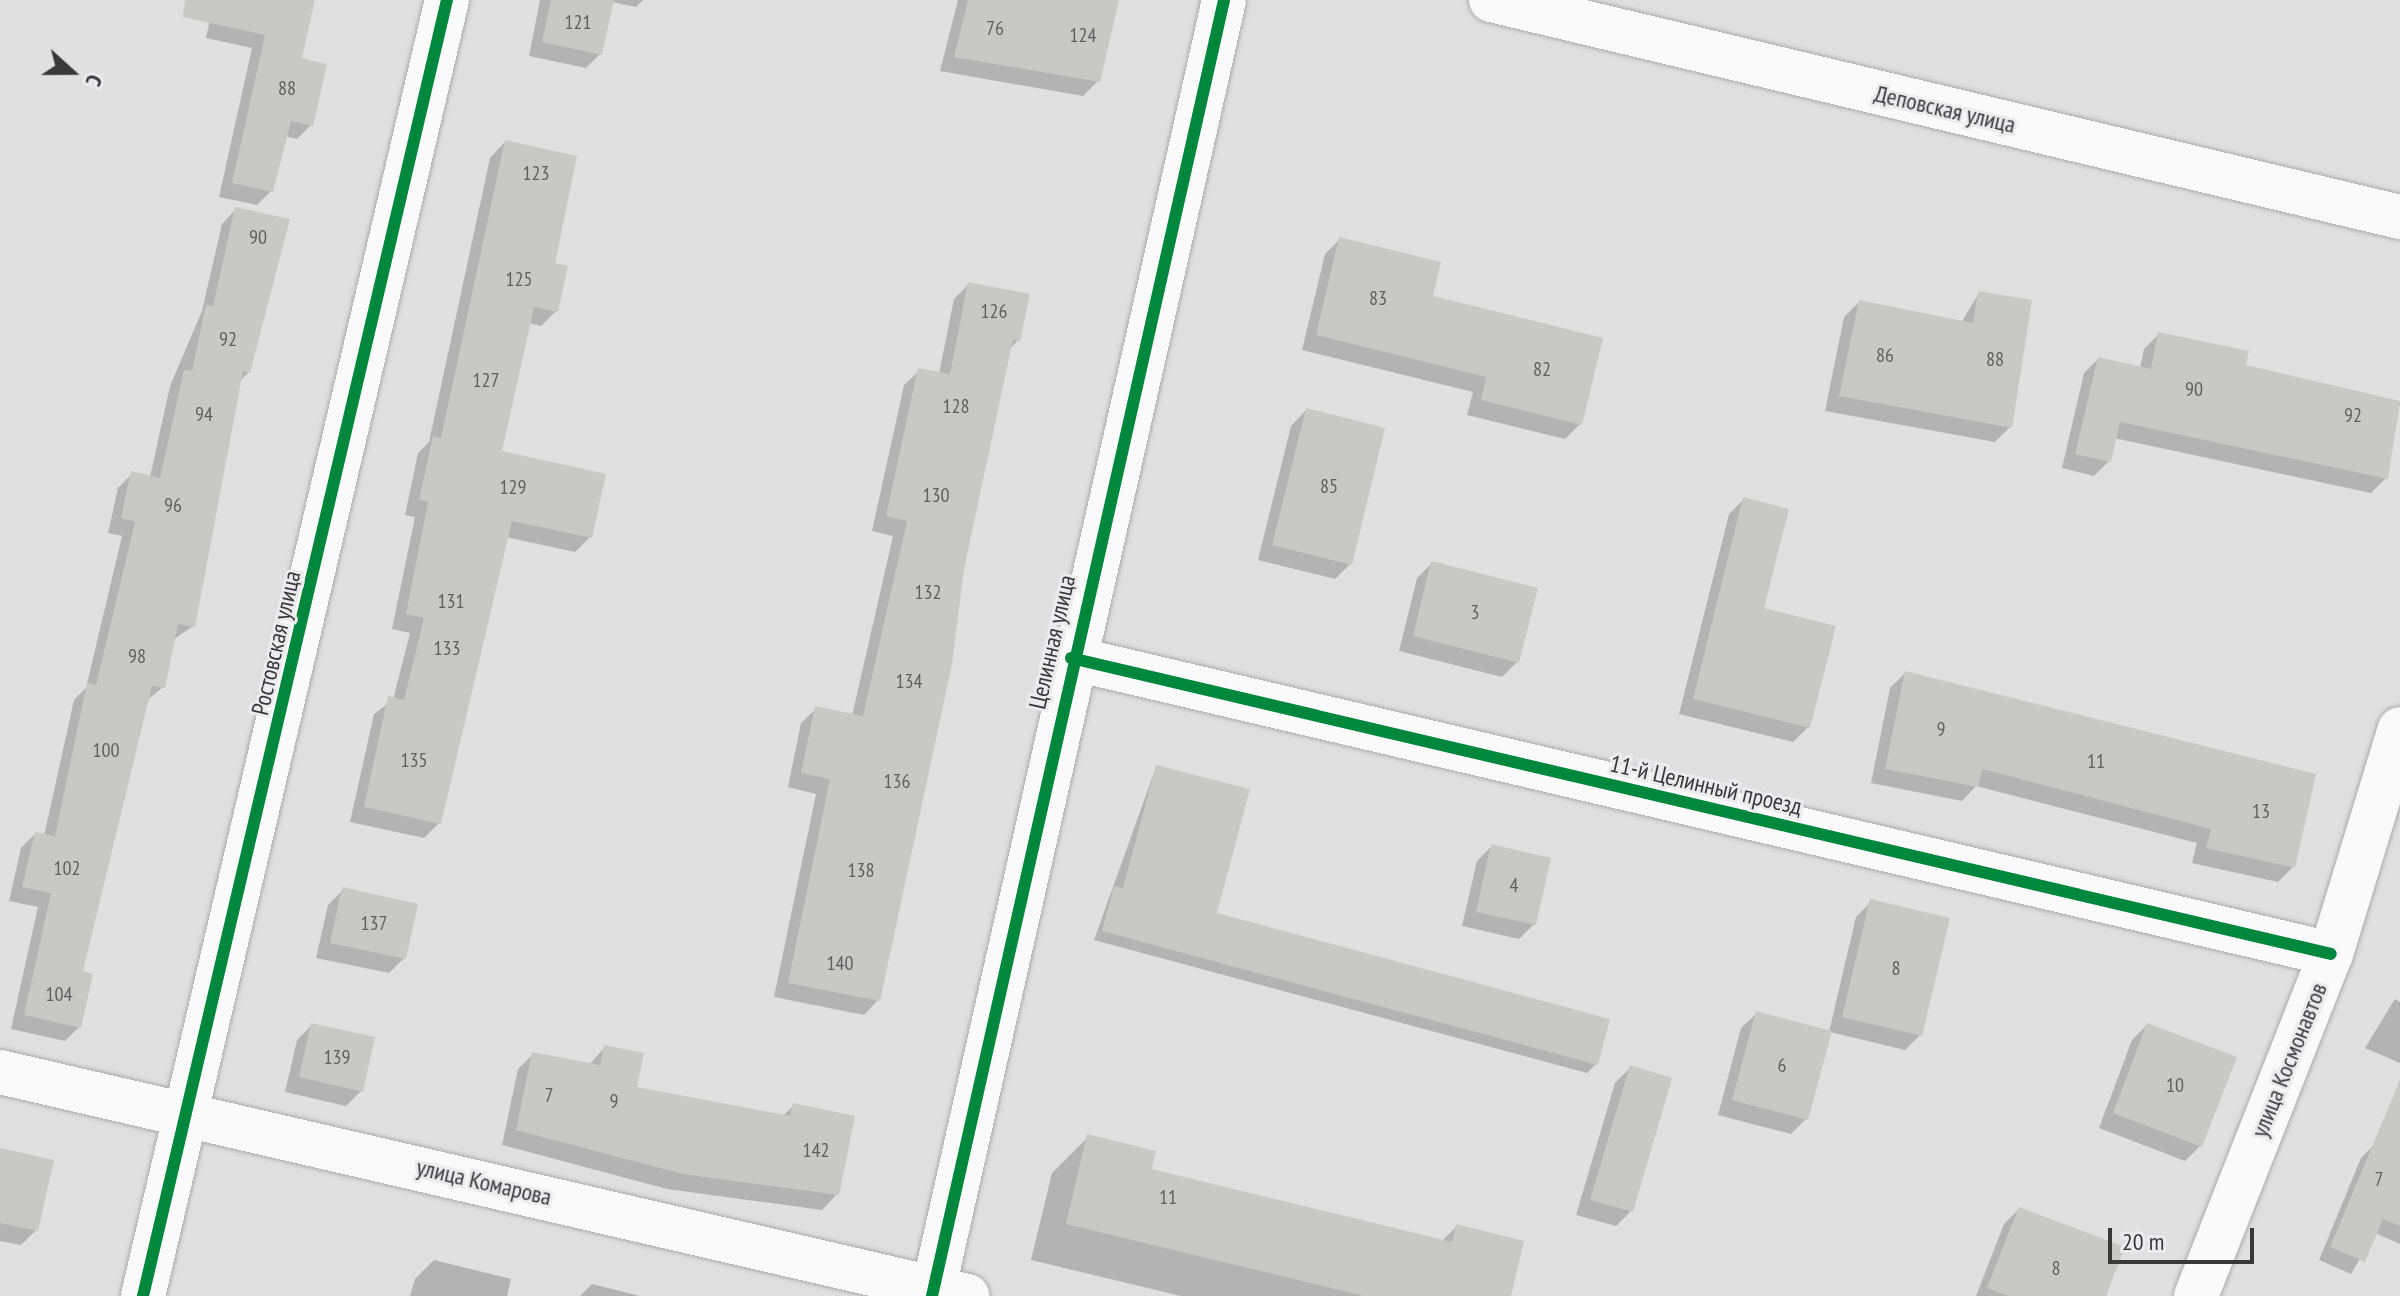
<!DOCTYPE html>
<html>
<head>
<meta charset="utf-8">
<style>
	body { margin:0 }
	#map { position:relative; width:2400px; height:1296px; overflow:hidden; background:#e0e0e0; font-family:"PT Sans Narrow",sans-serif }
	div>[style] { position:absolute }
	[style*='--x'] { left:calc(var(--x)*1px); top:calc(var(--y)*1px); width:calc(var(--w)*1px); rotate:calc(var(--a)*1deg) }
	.shadow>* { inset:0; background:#0003 }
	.building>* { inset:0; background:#c8c8c7 }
	.roads { filter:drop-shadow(0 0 2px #ababab) drop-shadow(0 0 2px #ababab) }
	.minor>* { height:44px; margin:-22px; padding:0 22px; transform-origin:22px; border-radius:22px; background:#fafafa }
	.cycleway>* { height:12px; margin:-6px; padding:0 6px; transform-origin:6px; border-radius:6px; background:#00873e }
	span { translate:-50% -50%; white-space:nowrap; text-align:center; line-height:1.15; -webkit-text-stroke:6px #ececef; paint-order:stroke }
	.number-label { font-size:20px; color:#5f5f60 }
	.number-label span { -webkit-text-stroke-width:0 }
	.street-label { font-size:24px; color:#39393a }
	.north { position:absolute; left:32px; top:32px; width:80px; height:80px; -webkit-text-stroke:6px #ececef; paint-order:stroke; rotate:111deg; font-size:22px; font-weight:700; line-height:32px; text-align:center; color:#39393a }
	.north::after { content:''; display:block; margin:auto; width:28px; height:36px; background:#39393a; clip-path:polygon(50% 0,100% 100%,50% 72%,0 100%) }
	.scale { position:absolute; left:2108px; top:1228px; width:146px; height:36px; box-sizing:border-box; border:4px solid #39393a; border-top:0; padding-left:10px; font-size:24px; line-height:28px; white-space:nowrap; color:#39393a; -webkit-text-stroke:6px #ececef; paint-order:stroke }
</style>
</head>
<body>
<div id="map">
	<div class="shadow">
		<i style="clip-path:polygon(214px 0,313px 0,299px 60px,311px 125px,297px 139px,285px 136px,271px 191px,257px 205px,219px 197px,252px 48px,206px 38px)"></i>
		<i style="clip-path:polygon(540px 0,643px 0,636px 7px,612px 2px,600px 54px,586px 68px,529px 56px)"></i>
		<i style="clip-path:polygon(958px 0,1111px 0,1098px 81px,1083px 96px,940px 71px)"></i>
		<i style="clip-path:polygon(505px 142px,553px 264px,556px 311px,541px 326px,528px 323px,500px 453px,590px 537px,575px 552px,506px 537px,439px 823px,424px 838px,350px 822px,374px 714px,393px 700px,410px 633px,392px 629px,415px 517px,405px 515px,418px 453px,429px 442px,490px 158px)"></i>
		<i style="clip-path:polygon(236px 209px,249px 372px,240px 381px,193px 626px,173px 640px,163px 687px,146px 701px,81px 973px,79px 1027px,65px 1041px,11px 1029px,38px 907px,9px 901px,21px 848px,35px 834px,44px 836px,74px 700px,86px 688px,122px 536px,108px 533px,118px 488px,132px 474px,150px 477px,170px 386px,202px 311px,222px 224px)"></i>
		<i style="clip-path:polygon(1340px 239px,1430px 297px,1580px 424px,1565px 439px,1467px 415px,1473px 392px,1302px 350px,1325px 254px)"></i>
		<i style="clip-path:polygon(969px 284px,1018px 340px,1009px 350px,962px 569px,878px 1000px,864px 1015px,774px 997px,816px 794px,788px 787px,801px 723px,816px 709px,852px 716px,893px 536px,872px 531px,904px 385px,919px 371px,939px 374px,954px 299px)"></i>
		<i style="clip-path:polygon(1979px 293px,2010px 427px,1995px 442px,1825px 411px,1844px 317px,1859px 302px,1961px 323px)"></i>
		<i style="clip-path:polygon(2159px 334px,2244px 366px,2400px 403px,2386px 478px,2371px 493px,2114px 438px,2109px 461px,2094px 476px,2062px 468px,2084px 373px,2098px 359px,2140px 368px,2144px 349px)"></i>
		<i style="clip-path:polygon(1306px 410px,1350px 564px,1335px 579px,1258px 560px,1291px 426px)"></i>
		<i style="clip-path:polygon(1744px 499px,1761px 609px,1808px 727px,1793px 742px,1679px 714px,1729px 514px)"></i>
		<i style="clip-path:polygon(1432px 563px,1517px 662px,1502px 677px,1399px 651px,1417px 578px)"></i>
		<i style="clip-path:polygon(1905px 673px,2293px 867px,2278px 882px,2192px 863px,2197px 843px,1976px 786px,1962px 801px,1871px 783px,1890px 688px)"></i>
		<i style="clip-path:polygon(1156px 767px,1214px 915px,1596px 1064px,1587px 1073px,1094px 940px)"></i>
		<i style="clip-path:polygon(1492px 846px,1534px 924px,1519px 939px,1462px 926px,1477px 861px)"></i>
		<i style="clip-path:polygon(343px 890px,404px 958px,389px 973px,316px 958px,328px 905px)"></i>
		<i style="clip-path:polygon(1871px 902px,1920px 1035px,1905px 1050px,1830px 1032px,1806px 1119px,1791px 1134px,1718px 1115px,1741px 1028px,1757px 1013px,1829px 1032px,1856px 917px)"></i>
		<i style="clip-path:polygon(2395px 999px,2400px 1002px,2400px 1063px,2365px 1048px)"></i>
		<i style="clip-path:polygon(312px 1025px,361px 1091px,346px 1106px,285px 1092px,297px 1040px)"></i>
		<i style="clip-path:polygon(2147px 1025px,2200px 1146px,2185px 1161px,2099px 1128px,2132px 1040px)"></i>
		<i style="clip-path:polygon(605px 1047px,635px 1089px,782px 1117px,793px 1106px,837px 1194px,822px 1210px,667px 1189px,502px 1145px,518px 1069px,533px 1054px,589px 1065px)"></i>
		<i style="clip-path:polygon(1630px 1068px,1631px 1211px,1616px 1226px,1576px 1215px,1615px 1083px)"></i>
		<i style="clip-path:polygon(1088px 1137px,1149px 1171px,1441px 1242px,1457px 1226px,1509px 1296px,1181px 1296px,1031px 1260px,1052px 1173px)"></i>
		<i style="clip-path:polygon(2374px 1145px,2400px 1156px,2400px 1244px,2375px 1233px,2351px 1274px,2319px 1260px,2361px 1158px)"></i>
		<i style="clip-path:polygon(0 1150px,36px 1230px,21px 1245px,0 1241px)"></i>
		<i style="clip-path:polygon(2019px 1209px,2104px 1296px,1976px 1296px,2004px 1224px)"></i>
		<i style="clip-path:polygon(434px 1260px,511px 1279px,507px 1296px,410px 1296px,415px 1279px)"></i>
		<i style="clip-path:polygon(592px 1284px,640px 1296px,580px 1296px)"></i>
	</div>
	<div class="building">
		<i style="clip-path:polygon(185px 0,315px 0,302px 58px,327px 64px,313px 126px,291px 121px,273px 192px,232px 183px,265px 35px,183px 17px)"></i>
		<i style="clip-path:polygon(551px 0,614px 0,602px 55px,542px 42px)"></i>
		<i style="clip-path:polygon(968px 0,1119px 0,1100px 82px,954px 57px)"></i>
		<i style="clip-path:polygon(505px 140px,577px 156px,555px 263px,568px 266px,558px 312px,534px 307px,502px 451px,606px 474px,592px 538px,512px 521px,441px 824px,364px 807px,388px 696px,404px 700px,424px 618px,406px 614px,428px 502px,419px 500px,433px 436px,441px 438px)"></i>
		<i style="clip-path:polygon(235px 207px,290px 219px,250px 373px,243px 371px,195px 627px,178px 624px,165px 688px,152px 686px,83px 971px,93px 974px,81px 1028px,24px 1015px,51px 893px,22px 887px,35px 832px,55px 836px,87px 683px,96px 685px,135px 522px,121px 518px,131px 471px,160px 478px,184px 370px,192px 371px,206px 305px,213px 306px)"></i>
		<i style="clip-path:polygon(1339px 237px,1441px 262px,1433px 296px,1603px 338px,1582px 425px,1481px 400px,1486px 377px,1316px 335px)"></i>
		<i style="clip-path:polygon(968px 282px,1030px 294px,1020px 341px,1013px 340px,964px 569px,952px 664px,880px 1001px,788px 983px,830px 779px,801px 773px,815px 706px,863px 716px,907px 521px,886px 516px,918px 368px,950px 374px)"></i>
		<i style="clip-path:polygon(1978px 291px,2032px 300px,2012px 428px,1839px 396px,1859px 300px,1973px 323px)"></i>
		<i style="clip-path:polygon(2158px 332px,2249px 351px,2246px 365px,2400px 401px,2388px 479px,2120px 422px,2111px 462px,2075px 454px,2098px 357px,2151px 369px)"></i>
		<i style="clip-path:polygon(1306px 408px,1385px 428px,1352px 565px,1272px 545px)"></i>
		<i style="clip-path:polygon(1743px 497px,1789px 509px,1764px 608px,1836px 626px,1810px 728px,1693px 699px)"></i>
		<i style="clip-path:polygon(1431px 561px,1538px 588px,1519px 663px,1413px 636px)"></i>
		<i style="clip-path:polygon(1905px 671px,2316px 774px,2295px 868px,2206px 848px,2211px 829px,1982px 769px,1978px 787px,1885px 769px)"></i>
		<i style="clip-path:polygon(1156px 765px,1250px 789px,1217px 913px,1610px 1019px,1598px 1065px,1102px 931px,1114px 886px,1123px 888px)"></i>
		<i style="clip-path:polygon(1491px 844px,1551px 858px,1536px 925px,1476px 912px)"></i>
		<i style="clip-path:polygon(342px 887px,418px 904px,406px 959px,330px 943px)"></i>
		<i style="clip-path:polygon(1870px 899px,1950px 918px,1922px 1036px,1842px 1017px)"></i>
		<i style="clip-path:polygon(1756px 1011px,1832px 1031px,1808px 1120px,1732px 1100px)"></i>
		<i style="clip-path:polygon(311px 1023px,375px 1037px,363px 1092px,299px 1077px)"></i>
		<i style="clip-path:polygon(2147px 1023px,2237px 1057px,2202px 1147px,2113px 1113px)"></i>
		<i style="clip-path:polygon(604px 1045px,644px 1053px,637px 1087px,790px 1116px,793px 1103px,855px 1116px,839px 1195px,683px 1174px,516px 1130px,532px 1052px,600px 1065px)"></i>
		<i style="clip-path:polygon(1630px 1065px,1672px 1078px,1633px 1212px,1590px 1200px)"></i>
		<i style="clip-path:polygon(2400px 1080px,2400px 1226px,2383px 1219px,2365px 1262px,2330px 1247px)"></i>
		<i style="clip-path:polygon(1087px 1134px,1156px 1151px,1152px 1169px,1452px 1242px,1456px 1224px,1524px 1241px,1511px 1296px,1364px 1296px,1066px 1224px)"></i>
		<i style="clip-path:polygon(0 1148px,54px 1160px,38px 1231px,0 1223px)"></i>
		<i style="clip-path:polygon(2019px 1207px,2125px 1247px,2106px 1296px,2009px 1296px,1987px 1288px)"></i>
	</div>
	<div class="roads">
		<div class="minor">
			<i style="--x:1491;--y:0;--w:935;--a:13.43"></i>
			<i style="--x:1071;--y:658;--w:1294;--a:13.22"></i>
			<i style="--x:0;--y:1072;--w:993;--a:13.04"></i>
			<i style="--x:143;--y:1296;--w:1331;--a:-76.8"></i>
			<i style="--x:932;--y:1296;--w:1328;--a:-77.3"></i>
			<i style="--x:2196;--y:1296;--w:368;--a:-68.5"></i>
			<i style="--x:2331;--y:954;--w:235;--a:-73"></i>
		</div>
	</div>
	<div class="cycleway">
		<i style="--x:1071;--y:658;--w:1294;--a:13.22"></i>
		<i style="--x:143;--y:1296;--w:1331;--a:-76.8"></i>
		<i style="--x:932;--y:1296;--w:1328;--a:-77.3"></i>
	</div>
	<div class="number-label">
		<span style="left:578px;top:22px">121</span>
		<span style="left:995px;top:28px">76</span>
		<span style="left:1083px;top:35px">124</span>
		<span style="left:287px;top:88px">88</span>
		<span style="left:536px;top:173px">123</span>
		<span style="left:258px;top:237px">90</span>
		<span style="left:519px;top:279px">125</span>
		<span style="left:1378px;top:298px">83</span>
		<span style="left:994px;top:311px">126</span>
		<span style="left:228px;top:339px">92</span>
		<span style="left:1885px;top:355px">86</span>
		<span style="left:1995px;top:359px">88</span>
		<span style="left:1542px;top:369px">82</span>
		<span style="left:486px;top:380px">127</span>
		<span style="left:2194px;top:389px">90</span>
		<span style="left:956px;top:406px">128</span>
		<span style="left:204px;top:414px">94</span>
		<span style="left:2353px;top:415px">92</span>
		<span style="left:1329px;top:486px">85</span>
		<span style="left:513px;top:487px">129</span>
		<span style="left:936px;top:495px">130</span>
		<span style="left:173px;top:505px">96</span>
		<span style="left:928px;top:592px">132</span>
		<span style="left:451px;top:601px">131</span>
		<span style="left:1475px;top:612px">3</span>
		<span style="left:447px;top:648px">133</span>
		<span style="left:137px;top:656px">98</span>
		<span style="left:909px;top:681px">134</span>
		<span style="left:1941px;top:729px">9</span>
		<span style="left:106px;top:750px">100</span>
		<span style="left:414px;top:760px">135</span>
		<span style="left:2096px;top:761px">11</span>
		<span style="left:897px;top:781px">136</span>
		<span style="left:2261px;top:811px">13</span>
		<span style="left:67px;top:868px">102</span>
		<span style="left:861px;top:870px">138</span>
		<span style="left:1514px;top:885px">4</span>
		<span style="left:374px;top:923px">137</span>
		<span style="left:840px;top:963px">140</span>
		<span style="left:1896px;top:968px">8</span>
		<span style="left:59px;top:994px">104</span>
		<span style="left:337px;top:1057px">139</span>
		<span style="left:1782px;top:1065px">6</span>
		<span style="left:2175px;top:1085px">10</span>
		<span style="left:549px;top:1095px">7</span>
		<span style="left:614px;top:1101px">9</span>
		<span style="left:816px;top:1150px">142</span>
		<span style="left:2379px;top:1179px">7</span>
		<span style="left:1168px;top:1197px">11</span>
		<span style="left:2056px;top:1268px">8</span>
	</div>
	<div class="street-label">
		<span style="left:1945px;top:109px;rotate:13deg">Деповская улица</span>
		<span style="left:1052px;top:642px;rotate:-77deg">Целинная улица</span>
		<span style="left:276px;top:643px;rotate:-77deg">Ростовская улица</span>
		<span style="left:1706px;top:785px;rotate:13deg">11-й Целинный проезд</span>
		<span style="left:2289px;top:1060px;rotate:-68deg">улица Космонавтов</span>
		<span style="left:484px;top:1182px;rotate:13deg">улица Комарова</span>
	</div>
	<div class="north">С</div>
	<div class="scale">20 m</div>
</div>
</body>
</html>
